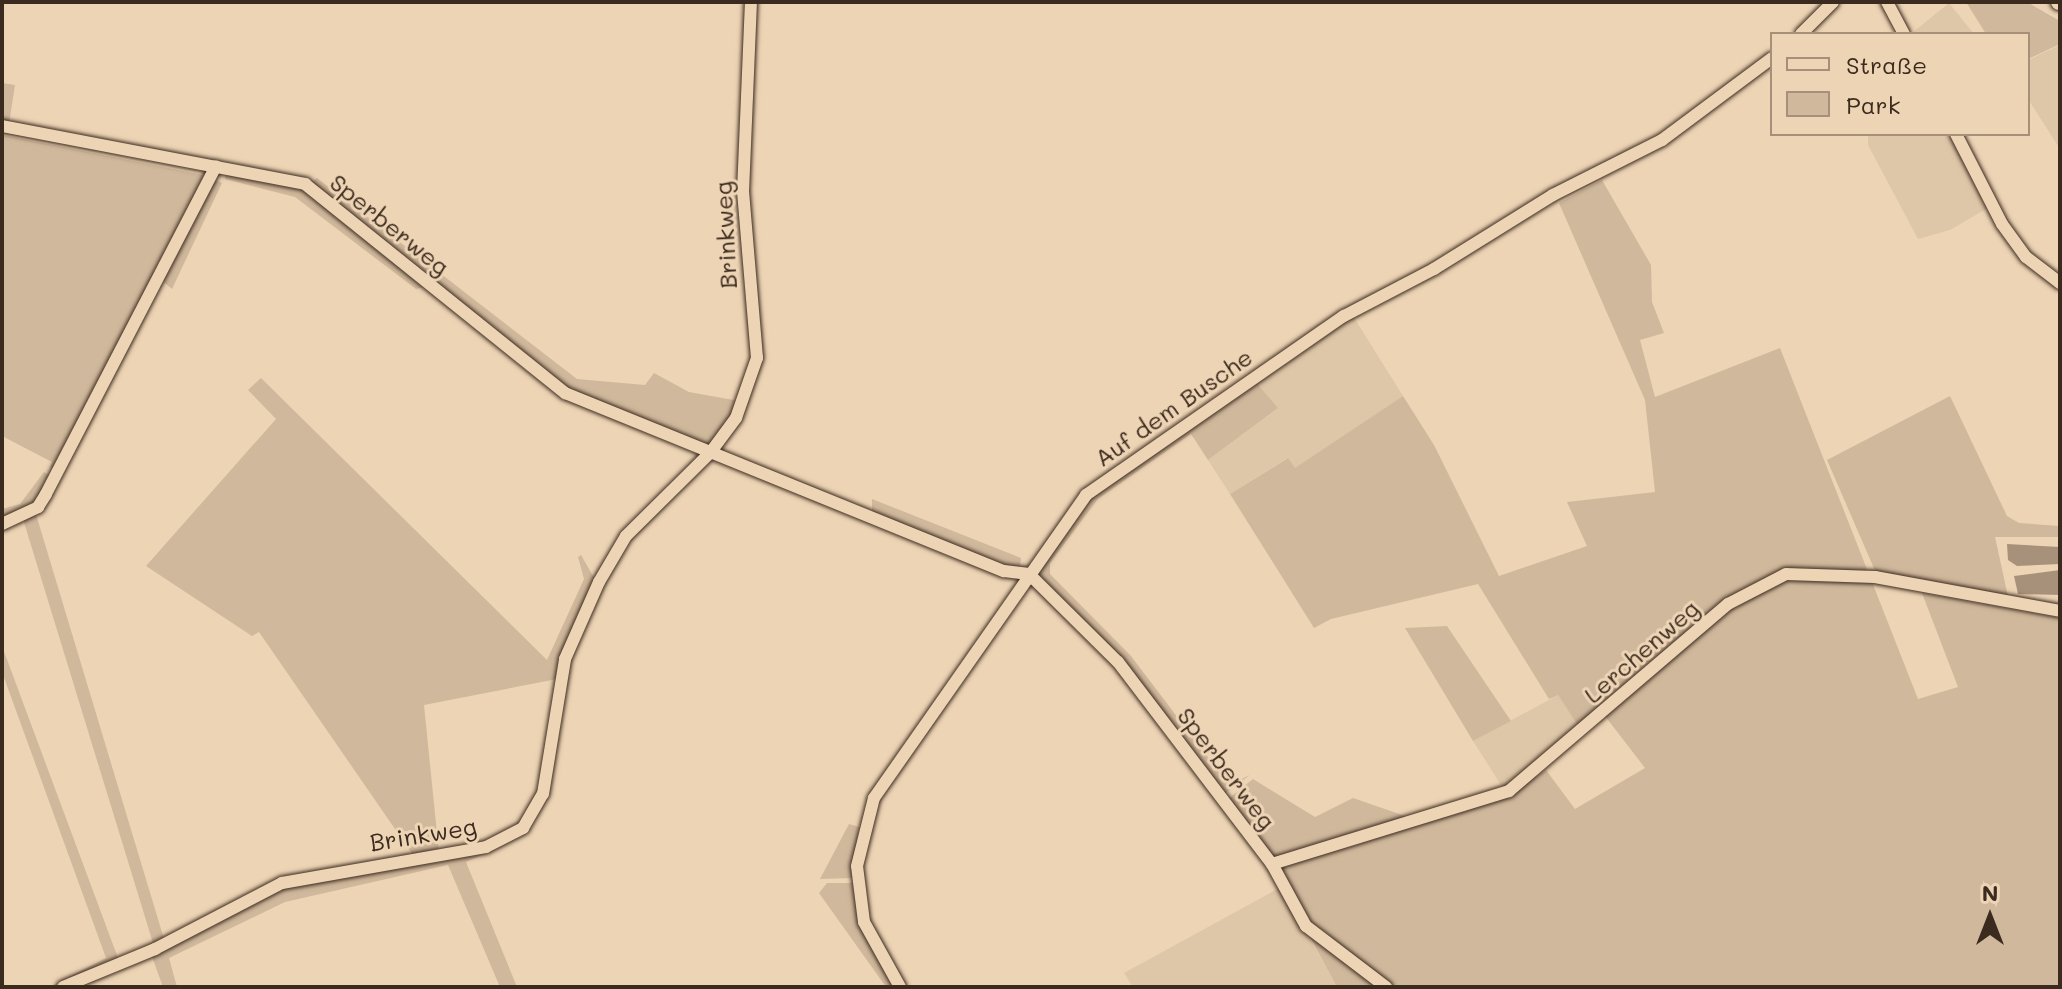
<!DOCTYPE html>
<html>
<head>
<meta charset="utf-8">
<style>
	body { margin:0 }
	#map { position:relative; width:2062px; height:989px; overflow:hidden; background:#edd4b5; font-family:Mali,sans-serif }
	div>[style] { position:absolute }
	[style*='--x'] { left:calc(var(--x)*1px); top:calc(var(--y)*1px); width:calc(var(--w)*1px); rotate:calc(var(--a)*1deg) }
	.built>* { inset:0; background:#dec6a8 }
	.green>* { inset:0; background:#d0b89c }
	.water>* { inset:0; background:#a7917a }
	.roads { filter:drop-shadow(0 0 2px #3b2a1e) drop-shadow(0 0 2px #3b2a1e) }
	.minor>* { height:12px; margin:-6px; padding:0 6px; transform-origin:6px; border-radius:6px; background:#edd4b5 }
	.major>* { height:16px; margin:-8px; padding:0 8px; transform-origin:8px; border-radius:8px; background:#edd4b5 }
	span { translate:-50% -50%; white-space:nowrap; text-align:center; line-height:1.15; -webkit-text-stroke:6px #edd4b5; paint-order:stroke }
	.street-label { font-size:24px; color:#3b2a1e }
	.frame { position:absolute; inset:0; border:4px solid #3b2a1e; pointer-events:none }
	.legend { position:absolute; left:1770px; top:32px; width:260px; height:104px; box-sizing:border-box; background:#edd4b5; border:2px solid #a69079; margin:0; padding:10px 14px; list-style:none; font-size:24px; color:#3b2a1e }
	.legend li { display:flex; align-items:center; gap:16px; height:40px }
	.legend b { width:40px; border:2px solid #a69079 }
	.north { position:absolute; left:1950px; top:877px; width:80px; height:80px; -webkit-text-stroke:6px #edd4b5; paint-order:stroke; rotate:0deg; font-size:22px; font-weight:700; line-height:32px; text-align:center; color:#3b2a1e }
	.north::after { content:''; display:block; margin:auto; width:28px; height:36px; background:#3b2a1e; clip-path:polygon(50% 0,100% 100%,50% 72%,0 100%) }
</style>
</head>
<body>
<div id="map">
	<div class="built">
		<i style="clip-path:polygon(1949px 3px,1974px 34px,1912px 34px,1912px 33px)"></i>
		<i style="clip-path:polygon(2060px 45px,2060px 149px,2028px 99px,2028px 60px)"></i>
		<i style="clip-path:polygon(1868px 134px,1972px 134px,1956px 142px,1991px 206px,1950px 230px,1918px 239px,1868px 145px)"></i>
		<i style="clip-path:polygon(1353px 316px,1403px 396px,1295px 469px,1287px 458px,1230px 494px,1208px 460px,1277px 409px,1254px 380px)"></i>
		<i style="clip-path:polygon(1558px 695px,1580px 729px,1503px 788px,1473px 741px)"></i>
		<i style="clip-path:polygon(1281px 887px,1337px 987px,1133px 987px,1124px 973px)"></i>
	</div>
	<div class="green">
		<i style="clip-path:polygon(1966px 2px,2027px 2px,2060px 21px,2060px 44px,2028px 59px,2028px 34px,1986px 34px)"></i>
		<i style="clip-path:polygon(2px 83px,15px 85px,9px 123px,2px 123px)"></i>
		<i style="clip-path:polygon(2px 135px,208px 176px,56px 470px,50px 467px,52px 462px,2px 436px)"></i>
		<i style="clip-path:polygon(227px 170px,292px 182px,429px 286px,416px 289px,295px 197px,225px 179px)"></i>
		<i style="clip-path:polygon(317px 178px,577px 379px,645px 385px,654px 373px,689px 392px,739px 401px,733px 417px,711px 446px,566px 390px,310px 183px)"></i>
		<i style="clip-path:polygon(213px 179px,222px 183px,172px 289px,161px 280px)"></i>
		<i style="clip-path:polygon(1602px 180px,1651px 265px,1652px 302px,1664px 333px,1640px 340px,1655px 397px,1780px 348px,1918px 699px,1958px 687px,1922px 593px,2060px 618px,2060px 987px,1337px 987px,1306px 930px,1282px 871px,1284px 864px,1509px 796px,1546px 770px,1575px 809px,1645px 768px,1605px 716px,1580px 729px,1558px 695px,1549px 699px,1478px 584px,1331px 619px,1314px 628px,1230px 494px,1288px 458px,1295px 468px,1403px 396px,1434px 445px,1499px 576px,1587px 546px,1567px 502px,1655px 492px,1645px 400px,1559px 203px)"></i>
		<i style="clip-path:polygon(261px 378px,547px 660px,584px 579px,578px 557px,581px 555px,596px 581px,557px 679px,424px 705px,439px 853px,413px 855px,259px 632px,252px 636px,146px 566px,276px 419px,248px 390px)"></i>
		<i style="clip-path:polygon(1254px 380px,1278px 408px,1208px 460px,1191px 434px,1098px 499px,1050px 563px,1050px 574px,1131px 656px,1229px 785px,1250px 775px,1224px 794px,1178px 733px,1034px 575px,1090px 496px)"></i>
		<i style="clip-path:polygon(1950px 396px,2007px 516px,2019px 523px,2060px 526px,2060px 537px,1995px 537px,2009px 601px,1876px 573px,1827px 460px)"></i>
		<i style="clip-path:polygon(44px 472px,53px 478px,36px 505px,2px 521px,2px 509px,20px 504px)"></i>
		<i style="clip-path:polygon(872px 499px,1021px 558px,1020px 567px,1006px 566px,872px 514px)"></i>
		<i style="clip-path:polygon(35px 511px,164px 939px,153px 943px,23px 519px)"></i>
		<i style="clip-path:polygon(1447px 626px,1511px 721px,1473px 741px,1405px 628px)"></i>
		<i style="clip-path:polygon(2px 646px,118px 958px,58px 987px,53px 985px,106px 958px,2px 672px)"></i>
		<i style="clip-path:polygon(1253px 779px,1315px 817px,1353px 798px,1408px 817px,1272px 859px,1228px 799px)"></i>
		<i style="clip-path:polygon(849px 824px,859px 827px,854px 878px,820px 879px)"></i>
		<i style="clip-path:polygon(493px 850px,466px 862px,517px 987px,500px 987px,448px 865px,285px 902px,169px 958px,177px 987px,163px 987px,151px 954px,294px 883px)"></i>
		<i style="clip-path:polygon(827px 883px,852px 883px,861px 923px,895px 987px,886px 987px,819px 893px)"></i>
	</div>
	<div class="water">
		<i style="clip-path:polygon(2007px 544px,2060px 547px,2060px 564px,2017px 566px,2008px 560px)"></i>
		<i style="clip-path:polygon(2060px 570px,2060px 595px,2018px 594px,2014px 576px)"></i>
	</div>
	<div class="roads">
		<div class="minor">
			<i style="--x:1887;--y:2;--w:36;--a:62"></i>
			<i style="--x:1801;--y:34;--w:45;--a:-45"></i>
			<i style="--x:2;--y:126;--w:309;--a:10.8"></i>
			<i style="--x:305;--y:184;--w:334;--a:38.8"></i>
			<i style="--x:565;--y:393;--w:474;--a:22.1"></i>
			<i style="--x:1004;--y:571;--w:25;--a:7"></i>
			<i style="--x:1029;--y:574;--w:125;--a:44.7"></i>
			<i style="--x:1118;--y:662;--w:254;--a:52.7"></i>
			<i style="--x:1272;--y:864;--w:71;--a:61.3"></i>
			<i style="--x:1306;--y:926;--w:101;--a:37.3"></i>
			<i style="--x:1956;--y:134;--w:101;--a:62.9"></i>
			<i style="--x:2002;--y:224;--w:41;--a:54"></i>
			<i style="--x:2026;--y:257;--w:43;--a:37.4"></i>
			<i style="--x:2;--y:524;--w:40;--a:-25"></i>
			<i style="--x:38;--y:507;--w:15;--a:-58"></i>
			<i style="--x:46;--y:494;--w:369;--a:-62.6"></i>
			<i style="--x:1272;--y:864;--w:248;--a:-17.1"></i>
			<i style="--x:1509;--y:791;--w:288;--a:-40.5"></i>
			<i style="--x:1728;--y:604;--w:65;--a:-27.3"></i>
			<i style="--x:1786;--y:574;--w:89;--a:1.9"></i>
			<i style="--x:1875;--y:577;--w:188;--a:10.4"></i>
			<i style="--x:63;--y:987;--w:100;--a:-22.4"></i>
			<i style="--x:155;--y:949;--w:143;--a:-27.5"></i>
			<i style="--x:282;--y:883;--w:207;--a:-10"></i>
			<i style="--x:486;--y:847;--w:42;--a:-27.2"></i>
			<i style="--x:523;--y:828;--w:39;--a:-60"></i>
			<i style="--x:543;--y:794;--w:137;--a:-80.7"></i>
			<i style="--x:565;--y:659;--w:84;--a:-66.2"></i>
			<i style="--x:599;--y:582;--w:53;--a:-59.6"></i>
			<i style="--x:626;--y:536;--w:118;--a:-44.7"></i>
			<i style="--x:710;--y:453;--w:44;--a:-53.4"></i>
			<i style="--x:736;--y:418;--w:64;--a:-70.7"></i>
			<i style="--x:757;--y:358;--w:167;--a:-94.8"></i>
			<i style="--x:743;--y:192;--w:190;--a:-87.6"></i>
			<i style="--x:900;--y:987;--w:74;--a:-119"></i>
			<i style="--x:864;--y:922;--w:56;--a:-97.1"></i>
			<i style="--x:857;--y:866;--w:70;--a:-76"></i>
			<i style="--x:874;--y:798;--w:370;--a:-55"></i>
			<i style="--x:1086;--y:495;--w:314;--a:-34.8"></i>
			<i style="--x:1344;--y:316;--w:102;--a:-27.6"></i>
			<i style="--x:1434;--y:269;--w:140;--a:-31.9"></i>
			<i style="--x:1553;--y:195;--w:122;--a:-26.8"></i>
			<i style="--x:1662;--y:140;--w:137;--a:-36.7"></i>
		</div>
		<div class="major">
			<i style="--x:2059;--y:2;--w:1;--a:0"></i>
		</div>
	</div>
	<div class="street-label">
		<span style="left:390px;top:224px;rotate:39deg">Sperberweg</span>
		<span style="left:725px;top:235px;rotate:-93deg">Brinkweg</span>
		<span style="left:1173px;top:407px;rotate:-35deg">Auf dem Busche</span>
		<span style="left:1641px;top:651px;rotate:-41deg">Lerchenweg</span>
		<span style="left:1227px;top:768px;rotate:53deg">Sperberweg</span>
		<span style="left:423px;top:834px;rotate:-9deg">Brinkweg</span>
	</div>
	<div class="frame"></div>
	<ul class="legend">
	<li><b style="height:10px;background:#edd4b5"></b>Straße</li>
	<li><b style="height:22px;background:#d0b89c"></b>Park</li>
	</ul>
	<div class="north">N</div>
</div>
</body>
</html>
